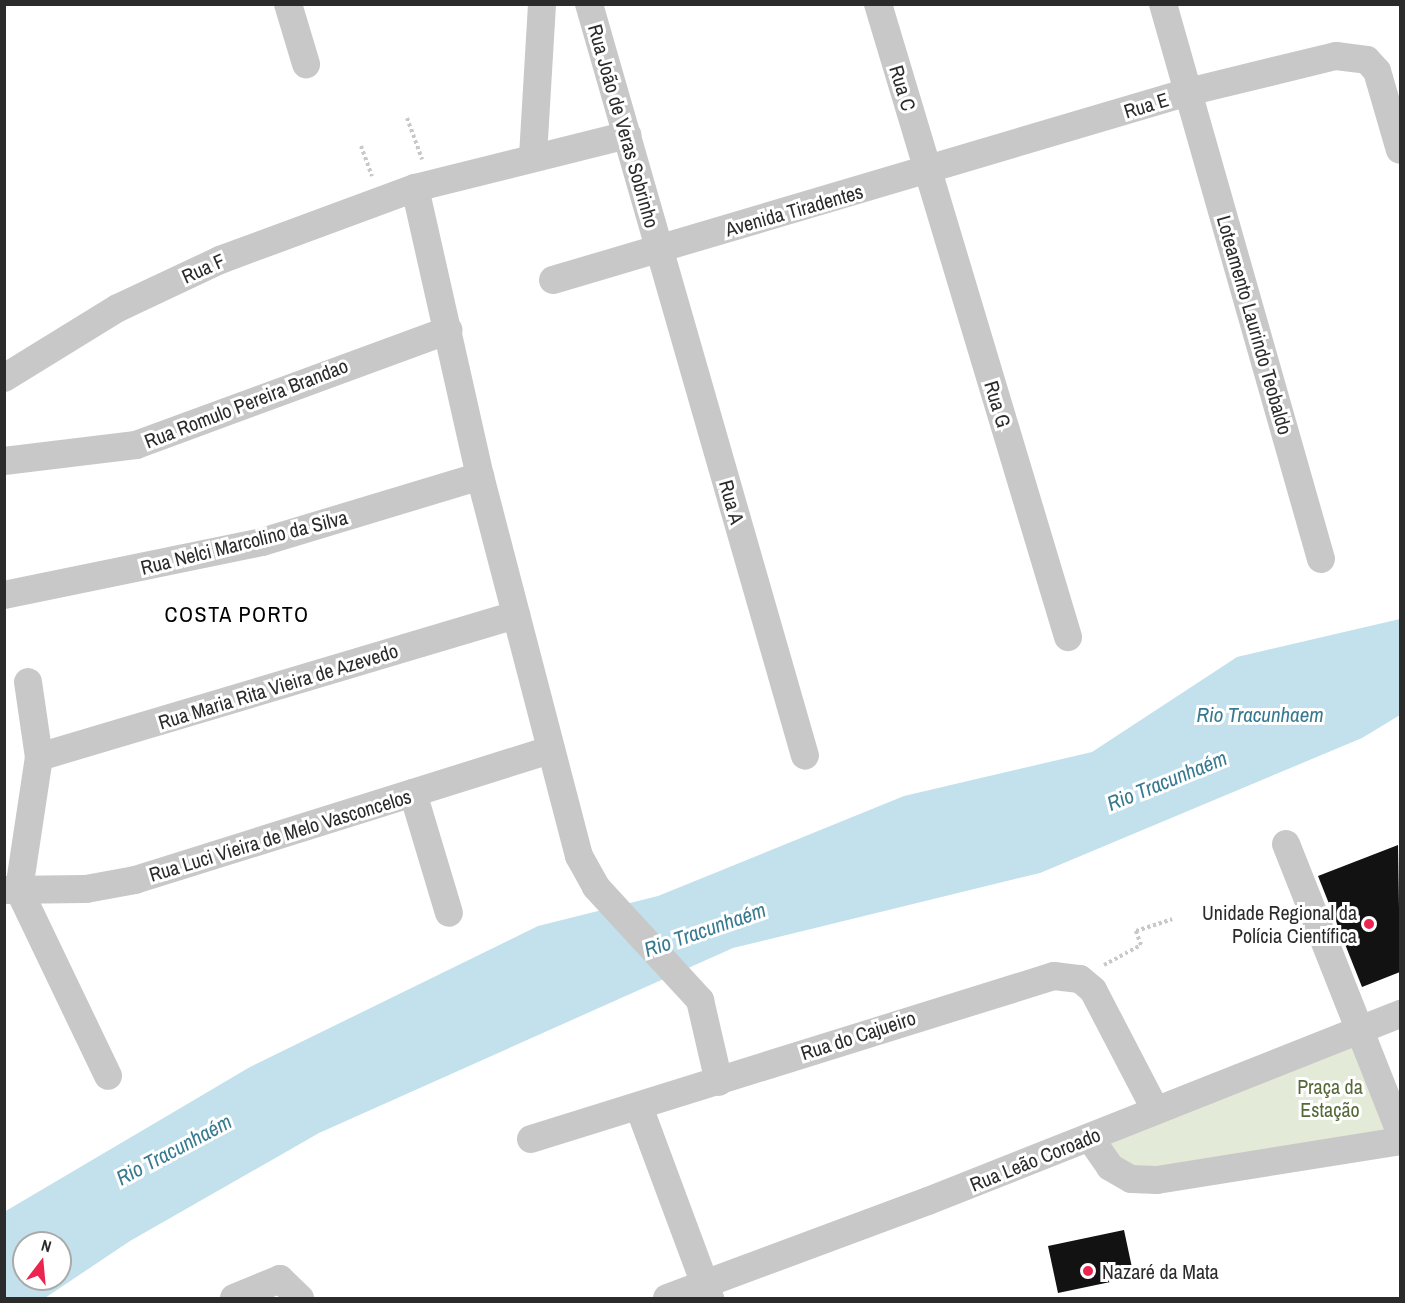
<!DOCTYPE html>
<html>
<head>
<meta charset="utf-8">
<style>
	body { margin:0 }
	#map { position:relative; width:1405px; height:1303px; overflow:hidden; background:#fff; font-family:"Archivo Narrow",sans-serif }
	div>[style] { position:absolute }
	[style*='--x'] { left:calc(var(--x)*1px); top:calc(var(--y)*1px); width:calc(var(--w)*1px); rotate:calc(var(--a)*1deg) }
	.green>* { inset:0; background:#e4ead8 }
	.water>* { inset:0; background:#c2e1ec }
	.building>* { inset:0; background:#121212 }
	.path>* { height:4px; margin-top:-2px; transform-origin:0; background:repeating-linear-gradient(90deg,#c8c8c8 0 3px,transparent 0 6px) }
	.minor>* { height:28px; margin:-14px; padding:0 14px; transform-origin:14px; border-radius:14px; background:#c8c8c8 }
	.dots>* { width:16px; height:16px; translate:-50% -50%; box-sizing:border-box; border:3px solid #fff; border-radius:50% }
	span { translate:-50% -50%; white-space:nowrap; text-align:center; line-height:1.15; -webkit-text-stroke:6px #fff; paint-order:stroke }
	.street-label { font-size:20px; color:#2b2b2b }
	.poi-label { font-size:20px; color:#2b2b2b }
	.right { translate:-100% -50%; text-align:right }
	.left { translate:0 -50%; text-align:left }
	.park-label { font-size:20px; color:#556838 }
	.water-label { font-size:21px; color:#377a90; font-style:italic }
	.quarter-label { font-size:22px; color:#000; letter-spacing:1.5px }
	.frame { position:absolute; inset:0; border:6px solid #2b2b2b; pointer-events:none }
	.north { position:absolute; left:12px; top:1231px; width:60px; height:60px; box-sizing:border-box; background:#fff; border:2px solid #aaa; border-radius:50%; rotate:16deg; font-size:16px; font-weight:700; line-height:24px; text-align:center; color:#2b2b2b }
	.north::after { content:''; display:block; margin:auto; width:21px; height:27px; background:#eb254f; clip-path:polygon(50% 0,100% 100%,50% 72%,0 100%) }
</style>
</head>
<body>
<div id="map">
	<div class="green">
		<i style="clip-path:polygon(1359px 1031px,1400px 1132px,1157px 1180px,1090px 1138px)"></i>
	</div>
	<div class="water">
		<i style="clip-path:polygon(evenodd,1400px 619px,1400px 715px,1362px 738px,1040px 873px,733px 948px,319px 1133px,130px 1241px,45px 1298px,5px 1298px,4px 1212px,250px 1067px,538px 926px,658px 896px,904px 796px,1092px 752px,1237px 657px,1400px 619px,24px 1243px,60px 1243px,60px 1279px,24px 1279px,24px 1243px)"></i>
	</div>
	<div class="building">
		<i style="clip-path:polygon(1398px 845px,1400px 972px,1362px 987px,1318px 876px)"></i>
		<i style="clip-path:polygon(1124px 1230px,1134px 1277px,1058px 1293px,1048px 1246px)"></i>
	</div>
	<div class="path">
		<i style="--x:407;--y:118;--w:44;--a:69.9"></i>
		<i style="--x:361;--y:146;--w:32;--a:70"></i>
		<i style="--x:1104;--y:965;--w:42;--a:-28.4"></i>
		<i style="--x:1141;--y:945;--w:15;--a:-110"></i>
		<i style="--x:1136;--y:931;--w:38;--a:-18"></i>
	</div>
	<div class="minor">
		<i style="--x:288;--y:4;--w:63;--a:73.3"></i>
		<i style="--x:589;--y:4;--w:782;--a:73.97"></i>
		<i style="--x:878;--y:4;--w:661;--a:73.29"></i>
		<i style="--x:1163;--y:4;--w:577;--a:74.11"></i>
		<i style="--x:533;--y:156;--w:152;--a:-86.6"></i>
		<i style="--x:415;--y:188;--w:295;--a:77.3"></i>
		<i style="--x:480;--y:476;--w:393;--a:75.4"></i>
		<i style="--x:579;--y:856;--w:35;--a:61"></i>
		<i style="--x:596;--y:887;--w:154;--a:47.4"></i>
		<i style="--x:700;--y:1000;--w:84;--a:77"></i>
		<i style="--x:553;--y:280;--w:662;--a:-16.49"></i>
		<i style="--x:1188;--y:92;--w:152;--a:-13.7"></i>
		<i style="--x:1336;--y:56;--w:31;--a:7"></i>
		<i style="--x:1367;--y:60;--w:15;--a:48"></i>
		<i style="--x:1377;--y:71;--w:82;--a:73.8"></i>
		<i style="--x:4;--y:378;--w:134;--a:-31.6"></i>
		<i style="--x:118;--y:308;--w:113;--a:-25.2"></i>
		<i style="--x:220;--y:260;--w:208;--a:-20.3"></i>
		<i style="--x:415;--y:188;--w:219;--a:-14"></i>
		<i style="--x:4;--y:461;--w:133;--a:-6.9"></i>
		<i style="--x:136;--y:445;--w:333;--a:-20.2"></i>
		<i style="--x:4;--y:595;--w:263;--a:-11.6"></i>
		<i style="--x:262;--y:542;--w:228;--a:-16.8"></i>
		<i style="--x:28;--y:682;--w:76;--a:81.7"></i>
		<i style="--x:39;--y:757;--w:134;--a:98.6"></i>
		<i style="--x:19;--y:890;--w:206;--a:64.4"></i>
		<i style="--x:39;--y:757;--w:498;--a:-16.6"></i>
		<i style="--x:413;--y:793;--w:125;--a:73.3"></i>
		<i style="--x:1286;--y:844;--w:310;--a:68.4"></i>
		<i style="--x:4;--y:890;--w:82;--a:-0.7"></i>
		<i style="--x:86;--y:889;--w:50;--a:-10.4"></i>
		<i style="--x:135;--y:880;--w:436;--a:-17.4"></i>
		<i style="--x:639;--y:1107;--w:204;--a:69.6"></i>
		<i style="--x:1090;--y:1138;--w:35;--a:55"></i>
		<i style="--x:1110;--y:1167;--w:24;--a:30"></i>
		<i style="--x:1131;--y:1179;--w:26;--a:2"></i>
		<i style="--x:1157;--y:1180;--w:246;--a:-9.1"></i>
		<i style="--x:531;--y:1139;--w:548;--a:-17.31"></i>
		<i style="--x:1054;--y:976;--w:26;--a:7"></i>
		<i style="--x:1080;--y:979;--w:17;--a:40"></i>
		<i style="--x:1093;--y:990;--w:136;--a:62.5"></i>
		<i style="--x:234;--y:1298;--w:50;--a:-22.4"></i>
		<i style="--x:280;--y:1279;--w:28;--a:44"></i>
		<i style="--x:667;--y:1298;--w:278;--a:-20.4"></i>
		<i style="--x:928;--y:1201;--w:508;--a:-21.61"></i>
	</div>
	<div class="dots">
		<i style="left:1369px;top:924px;background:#eb254f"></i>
		<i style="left:1088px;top:1271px;background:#eb254f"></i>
	</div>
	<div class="street-label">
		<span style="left:903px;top:88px;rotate:73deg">Rua C</span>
		<span style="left:1146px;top:105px;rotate:-17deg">Rua E</span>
		<span style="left:624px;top:126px;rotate:74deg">Rua João de Veras Sobrinho</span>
		<span style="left:794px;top:210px;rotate:-16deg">Avenida Tiradentes</span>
		<span style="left:203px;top:268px;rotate:-24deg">Rua F</span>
		<span style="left:1255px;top:325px;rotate:74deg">Loteamento Laurindo Teobaldo</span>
		<span style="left:246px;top:403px;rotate:-21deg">Rua Romulo Pereira Brandao</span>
		<span style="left:998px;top:404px;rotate:73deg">Rua G</span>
		<span style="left:732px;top:502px;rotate:74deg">Rua A</span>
		<span style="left:244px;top:542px;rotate:-14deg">Rua Nelci Marcolino da Silva</span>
		<span style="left:278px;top:686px;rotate:-17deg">Rua Maria Rita Vieira de Azevedo</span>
		<span style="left:280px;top:835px;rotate:-17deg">Rua Luci Vieira de Melo Vasconcelos</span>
		<span style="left:858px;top:1035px;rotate:-18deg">Rua do Cajueiro</span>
		<span style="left:1035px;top:1159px;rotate:-22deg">Rua Leão Coroado</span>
	</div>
	<div class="poi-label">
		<span class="right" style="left:1357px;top:924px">Unidade Regional da<br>Polícia Científica</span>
		<span class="left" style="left:1102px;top:1271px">Nazaré da Mata</span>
	</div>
	<div class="park-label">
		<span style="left:1330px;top:1098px">Praça da<br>Estação</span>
	</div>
	<div class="water-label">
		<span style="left:1260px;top:715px">Rio Tracunhaem</span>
		<span style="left:1167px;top:781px;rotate:-22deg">Rio Tracunhaém</span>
		<span style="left:705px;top:930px;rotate:-19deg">Rio Tracunhaém</span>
		<span style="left:174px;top:1150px;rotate:-28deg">Rio Tracunhaém</span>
	</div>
	<div class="quarter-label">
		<span style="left:237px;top:615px">COSTA PORTO</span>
	</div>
	<div class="frame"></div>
	<div class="north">N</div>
</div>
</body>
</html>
